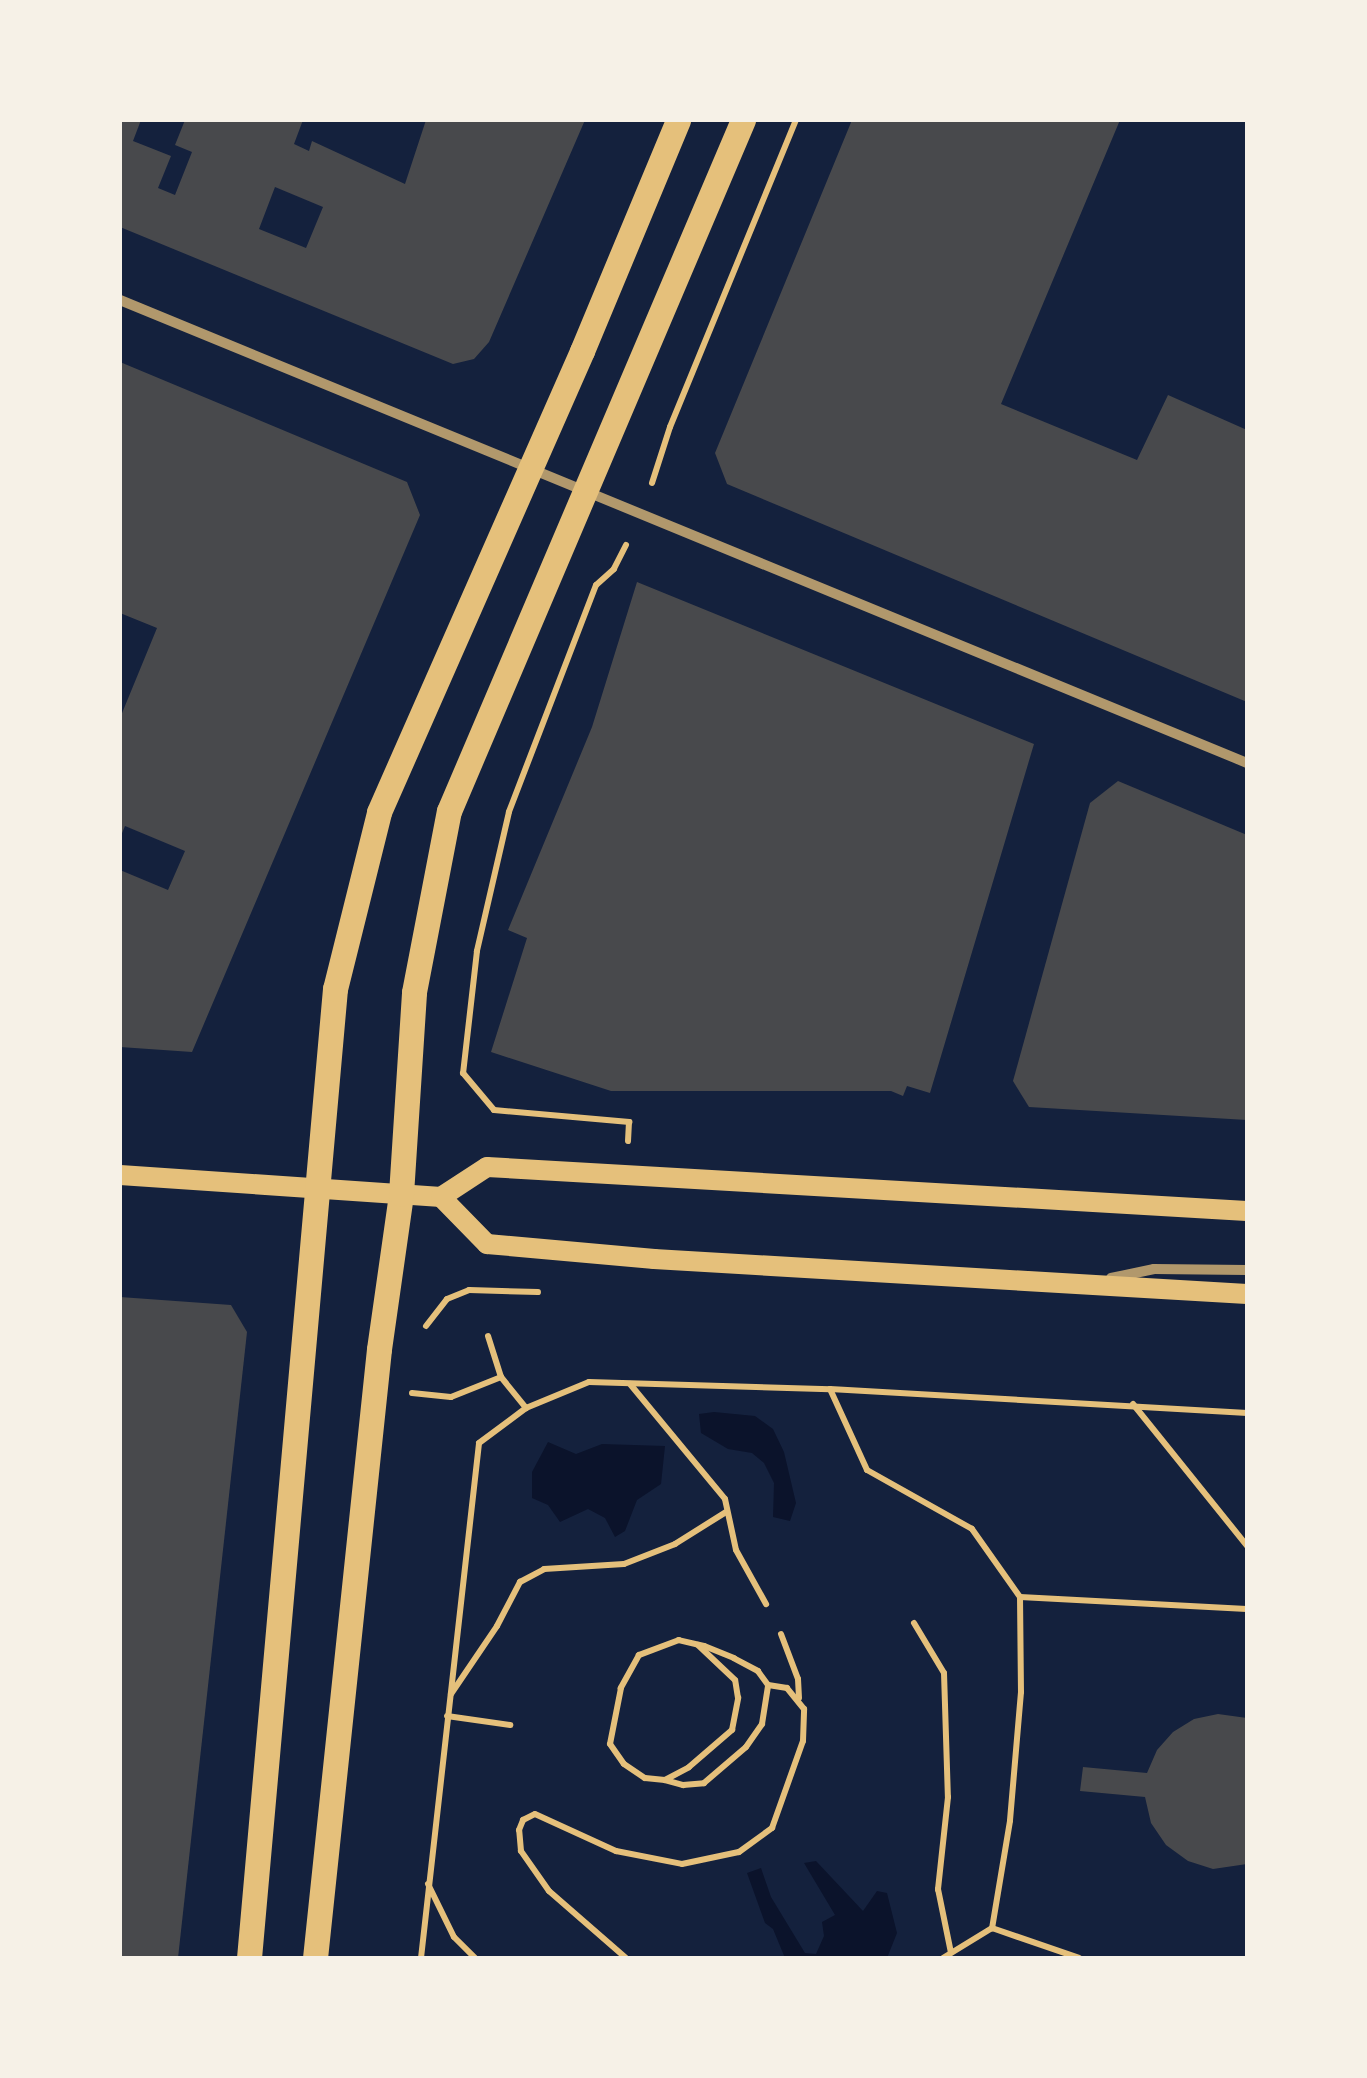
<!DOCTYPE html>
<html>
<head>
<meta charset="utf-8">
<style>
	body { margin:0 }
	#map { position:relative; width:1367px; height:2078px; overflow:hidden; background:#14213d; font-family:Signika,sans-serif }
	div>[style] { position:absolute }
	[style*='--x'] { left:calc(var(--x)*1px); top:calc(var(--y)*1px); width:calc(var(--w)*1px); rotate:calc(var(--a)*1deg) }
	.water>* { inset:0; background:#0b132b }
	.building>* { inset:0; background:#48494c }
	.path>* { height:6px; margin:-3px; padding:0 3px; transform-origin:3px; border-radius:3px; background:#e5c07b }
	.minor>* { height:10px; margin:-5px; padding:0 5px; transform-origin:5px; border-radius:5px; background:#b1986c }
	.secondary>* { height:20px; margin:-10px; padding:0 10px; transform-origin:10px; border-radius:10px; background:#e5c07b }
	.primary>* { height:25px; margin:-12.5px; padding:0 12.5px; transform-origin:12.5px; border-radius:12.5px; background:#e5c07b }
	span { translate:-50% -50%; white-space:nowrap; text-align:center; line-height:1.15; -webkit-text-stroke:8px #f6f1e7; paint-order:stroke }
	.frame { position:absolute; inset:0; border:122px solid #f6f1e7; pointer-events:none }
</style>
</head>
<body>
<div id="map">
	<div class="water">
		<i style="clip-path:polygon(714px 1412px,755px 1416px,773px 1429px,784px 1452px,796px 1503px,790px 1521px,773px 1517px,774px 1483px,764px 1463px,752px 1453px,728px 1449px,701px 1433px,699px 1414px)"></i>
		<i style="clip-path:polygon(548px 1442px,576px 1454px,602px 1444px,665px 1446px,661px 1484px,637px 1500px,625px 1531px,615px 1537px,605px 1518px,588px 1509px,560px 1522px,548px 1505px,532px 1498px,532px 1472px)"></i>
		<i style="clip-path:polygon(816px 1861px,863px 1911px,877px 1891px,887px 1893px,897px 1933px,887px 1958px,785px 1958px,773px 1929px,765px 1923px,747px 1873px,761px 1868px,771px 1897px,805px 1953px,816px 1954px,824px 1936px,822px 1922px,835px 1915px,804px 1863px)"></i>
	</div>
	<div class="building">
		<i style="clip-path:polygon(evenodd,120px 120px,141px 120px,133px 141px,171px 156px,158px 188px,175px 195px,192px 152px,175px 145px,185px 120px,303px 120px,294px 144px,309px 151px,312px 141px,405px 184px,426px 120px,585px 120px,489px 342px,474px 359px,453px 364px,120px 227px,120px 120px,275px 187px,323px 207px,306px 248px,259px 229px,275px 187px)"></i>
		<i style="clip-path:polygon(852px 120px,1120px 120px,1001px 404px,1137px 460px,1168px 395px,1247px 430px,1247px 702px,727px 484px,715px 453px)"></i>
		<i style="clip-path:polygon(120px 362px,407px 482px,420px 515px,192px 1052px,120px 1047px,120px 870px,168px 890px,185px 851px,125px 826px,120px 838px,120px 718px,157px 628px,120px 613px)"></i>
		<i style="clip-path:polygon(637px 582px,1034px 744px,930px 1093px,907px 1086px,903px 1096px,891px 1091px,611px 1091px,491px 1052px,527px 938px,508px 930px,592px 727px)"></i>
		<i style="clip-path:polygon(1118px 781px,1247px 835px,1247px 1120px,1029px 1107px,1013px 1081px,1090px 803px)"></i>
		<i style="clip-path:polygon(120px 1297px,231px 1305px,247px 1332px,178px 1958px,120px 1958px)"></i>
		<i style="clip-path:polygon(1218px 1714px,1247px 1718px,1247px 1864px,1213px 1869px,1188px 1861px,1166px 1845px,1151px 1823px,1145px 1797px,1080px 1791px,1083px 1767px,1147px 1773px,1157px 1750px,1173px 1732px,1194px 1719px)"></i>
	</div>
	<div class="path">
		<i style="--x:652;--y:483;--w:59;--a:-72.2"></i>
		<i style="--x:670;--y:427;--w:332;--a:-67.7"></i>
		<i style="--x:626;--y:545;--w:27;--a:117"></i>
		<i style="--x:614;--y:569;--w:24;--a:138"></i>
		<i style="--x:596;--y:585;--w:243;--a:111"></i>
		<i style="--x:509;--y:812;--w:143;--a:103"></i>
		<i style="--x:477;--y:951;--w:123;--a:96.5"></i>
		<i style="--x:463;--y:1073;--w:48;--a:50"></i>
		<i style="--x:494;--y:1110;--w:136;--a:5.1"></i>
		<i style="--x:629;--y:1122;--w:19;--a:93"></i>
		<i style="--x:426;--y:1326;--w:34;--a:-52"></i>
		<i style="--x:447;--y:1299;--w:24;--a:-22"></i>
		<i style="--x:469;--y:1290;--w:69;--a:1.7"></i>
		<i style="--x:488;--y:1336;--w:43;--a:72.4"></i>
		<i style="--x:630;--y:1384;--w:149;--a:50.4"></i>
		<i style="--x:725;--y:1499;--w:52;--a:77.8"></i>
		<i style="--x:736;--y:1550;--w:62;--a:60.9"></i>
		<i style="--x:830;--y:1389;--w:89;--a:65.4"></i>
		<i style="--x:867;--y:1470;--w:120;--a:29.3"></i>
		<i style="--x:972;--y:1529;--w:83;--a:54.8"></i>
		<i style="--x:1020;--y:1597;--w:95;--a:89.4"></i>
		<i style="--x:1021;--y:1692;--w:129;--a:94.9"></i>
		<i style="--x:1010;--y:1821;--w:109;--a:99.5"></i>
		<i style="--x:992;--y:1928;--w:57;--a:148.5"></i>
		<i style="--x:412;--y:1393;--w:39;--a:6"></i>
		<i style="--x:451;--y:1397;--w:54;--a:-21.8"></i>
		<i style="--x:501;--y:1377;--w:40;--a:51"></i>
		<i style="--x:526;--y:1408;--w:68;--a:-22.4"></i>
		<i style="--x:589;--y:1382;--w:241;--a:1.7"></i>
		<i style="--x:830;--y:1389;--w:418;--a:3.3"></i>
		<i style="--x:1133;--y:1404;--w:182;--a:51.2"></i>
		<i style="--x:1020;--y:1597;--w:227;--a:3"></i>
		<i style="--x:914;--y:1623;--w:58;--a:59"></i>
		<i style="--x:944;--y:1673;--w:124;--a:88.2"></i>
		<i style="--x:948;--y:1797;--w:93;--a:96.2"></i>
		<i style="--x:938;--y:1889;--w:65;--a:78.5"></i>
		<i style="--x:781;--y:1634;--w:48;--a:69.3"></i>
		<i style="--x:798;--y:1679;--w:19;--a:87"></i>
		<i style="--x:451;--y:1694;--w:82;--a:-55.9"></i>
		<i style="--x:497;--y:1626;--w:50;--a:-62.4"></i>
		<i style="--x:520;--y:1582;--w:27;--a:-28"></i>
		<i style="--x:544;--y:1569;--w:80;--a:-3.6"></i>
		<i style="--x:624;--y:1564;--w:55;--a:-21.4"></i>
		<i style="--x:675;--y:1544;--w:60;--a:-32.1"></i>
		<i style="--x:447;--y:1716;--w:64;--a:8.1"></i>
		<i style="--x:665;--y:1780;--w:19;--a:16"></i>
		<i style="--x:683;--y:1785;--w:21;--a:-5"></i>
		<i style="--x:704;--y:1783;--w:55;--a:-40.6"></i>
		<i style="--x:746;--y:1747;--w:28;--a:-55"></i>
		<i style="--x:762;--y:1724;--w:39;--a:-81"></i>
		<i style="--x:428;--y:1884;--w:59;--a:63.9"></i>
		<i style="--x:454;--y:1937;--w:30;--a:45"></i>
		<i style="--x:992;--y:1928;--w:92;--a:19"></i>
		<i style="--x:421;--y:1958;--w:518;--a:-83.57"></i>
		<i style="--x:479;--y:1443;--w:59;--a:-36.7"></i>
		<i style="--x:626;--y:1958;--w:102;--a:-139"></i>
		<i style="--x:549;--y:1891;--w:49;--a:-125"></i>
		<i style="--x:521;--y:1851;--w:21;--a:-95"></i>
		<i style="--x:519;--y:1830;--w:11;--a:-68"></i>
		<i style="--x:523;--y:1820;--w:13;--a:-27"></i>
		<i style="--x:535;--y:1814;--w:89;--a:24.6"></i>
		<i style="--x:616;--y:1851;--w:67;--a:11.1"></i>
		<i style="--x:682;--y:1864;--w:58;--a:-11.9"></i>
		<i style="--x:739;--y:1852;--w:41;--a:-36"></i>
		<i style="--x:772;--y:1828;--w:92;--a:-70.4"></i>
		<i style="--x:803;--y:1741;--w:32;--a:-88"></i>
		<i style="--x:804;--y:1709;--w:27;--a:-129"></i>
		<i style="--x:787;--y:1688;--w:19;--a:-171"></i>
		<i style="--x:768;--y:1685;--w:17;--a:-126"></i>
		<i style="--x:758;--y:1671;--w:27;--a:-152"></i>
		<i style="--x:734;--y:1658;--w:32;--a:-158"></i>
		<i style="--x:704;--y:1646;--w:26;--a:-167"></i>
		<i style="--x:679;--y:1640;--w:43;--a:159.4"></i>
		<i style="--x:639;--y:1655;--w:38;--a:119"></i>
		<i style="--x:621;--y:1688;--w:57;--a:101.1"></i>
		<i style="--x:610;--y:1744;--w:24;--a:55"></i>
		<i style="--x:624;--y:1764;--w:25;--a:34"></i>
		<i style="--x:645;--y:1778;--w:20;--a:6"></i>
		<i style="--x:665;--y:1780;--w:27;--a:-28"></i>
		<i style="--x:689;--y:1767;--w:57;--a:-40.7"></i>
		<i style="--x:732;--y:1730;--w:33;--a:-79"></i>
		<i style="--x:738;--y:1698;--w:18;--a:-99"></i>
		<i style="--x:735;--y:1680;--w:51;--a:-136.6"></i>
	</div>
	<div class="minor">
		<i style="--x:120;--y:300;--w:1218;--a:22.33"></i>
		<i style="--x:1111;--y:1278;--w:44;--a:-11.8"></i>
		<i style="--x:1154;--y:1269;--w:93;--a:0.6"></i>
	</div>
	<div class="secondary">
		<i style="--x:120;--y:1175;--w:322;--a:3.9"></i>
		<i style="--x:441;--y:1197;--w:55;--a:-33.1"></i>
		<i style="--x:487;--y:1167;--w:761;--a:3.31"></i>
		<i style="--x:441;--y:1197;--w:66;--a:45.6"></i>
		<i style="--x:487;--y:1244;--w:168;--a:5.1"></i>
		<i style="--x:654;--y:1259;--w:594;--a:3.38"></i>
	</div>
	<div class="primary">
		<i style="--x:249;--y:1958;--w:973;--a:-84.93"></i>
		<i style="--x:335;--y:989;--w:182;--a:-76"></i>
		<i style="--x:379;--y:812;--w:504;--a:-66.23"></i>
		<i style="--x:582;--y:351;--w:250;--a:-67.4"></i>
		<i style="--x:315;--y:1958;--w:612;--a:-84"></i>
		<i style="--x:379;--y:1349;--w:157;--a:-81.9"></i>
		<i style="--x:401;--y:1194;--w:202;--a:-86.3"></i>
		<i style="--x:414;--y:992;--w:184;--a:-79.1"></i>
		<i style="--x:449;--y:811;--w:751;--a:-66.95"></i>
	</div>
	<div class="frame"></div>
</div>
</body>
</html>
